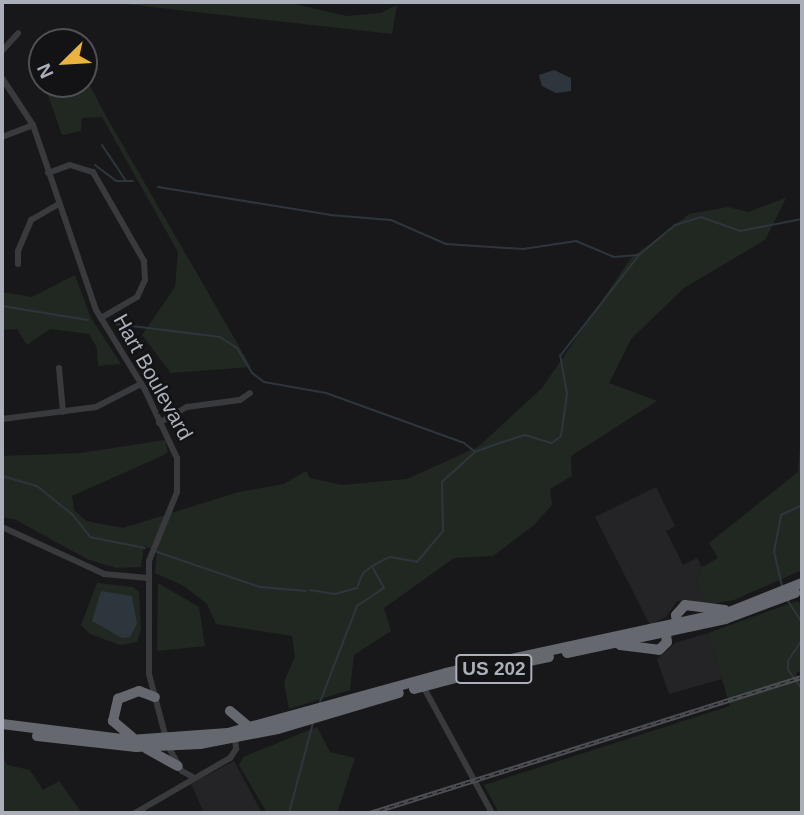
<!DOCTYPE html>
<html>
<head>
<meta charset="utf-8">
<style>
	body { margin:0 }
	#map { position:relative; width:804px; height:815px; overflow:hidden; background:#18181a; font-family:Helvetica,sans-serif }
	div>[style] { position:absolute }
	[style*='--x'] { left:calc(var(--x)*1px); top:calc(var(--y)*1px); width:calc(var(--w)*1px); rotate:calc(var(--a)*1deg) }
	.built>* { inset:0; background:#242427 }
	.green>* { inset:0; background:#202821 }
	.water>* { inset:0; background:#2e363d }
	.stream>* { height:2px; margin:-1px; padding:0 1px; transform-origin:1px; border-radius:1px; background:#2e363d }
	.minor>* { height:6px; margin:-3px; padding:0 3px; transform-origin:3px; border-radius:3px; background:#393a3e }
	.highway>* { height:10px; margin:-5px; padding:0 5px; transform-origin:5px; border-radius:5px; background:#65686f }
	.rail>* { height:4.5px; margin-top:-2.25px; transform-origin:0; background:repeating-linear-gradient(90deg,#131315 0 5px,#4c4e53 0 10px); box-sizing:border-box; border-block:2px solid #4c4e53 }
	span { translate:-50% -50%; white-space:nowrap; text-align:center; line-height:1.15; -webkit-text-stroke:5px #131315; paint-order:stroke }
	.shield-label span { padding:2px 5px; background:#131315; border:2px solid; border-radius:5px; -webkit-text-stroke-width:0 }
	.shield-label { font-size:19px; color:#aaafb9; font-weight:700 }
	.street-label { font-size:21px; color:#aaafb9 }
	.frame { position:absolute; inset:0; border:4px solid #aaafb9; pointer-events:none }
	.north { position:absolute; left:28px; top:28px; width:70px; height:70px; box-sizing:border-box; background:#131315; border:2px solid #4f5157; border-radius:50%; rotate:246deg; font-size:19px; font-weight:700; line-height:28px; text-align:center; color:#aaafb9 }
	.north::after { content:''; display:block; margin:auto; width:24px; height:32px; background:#eab33f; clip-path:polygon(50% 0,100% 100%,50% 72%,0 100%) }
</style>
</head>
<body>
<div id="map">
	<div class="built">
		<i style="clip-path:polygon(656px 487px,675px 526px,666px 531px,683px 565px,697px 558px,702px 567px,696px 580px,707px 605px,677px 601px,666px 617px,650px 625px,595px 517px)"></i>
		<i style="clip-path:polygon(708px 633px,722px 679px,669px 694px,657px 659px,675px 643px)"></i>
		<i style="clip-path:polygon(234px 761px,262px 813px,204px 813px,191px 784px)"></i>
	</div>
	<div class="green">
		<i style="clip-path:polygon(108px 2px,286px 2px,347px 16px,381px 13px,397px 5px,392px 34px)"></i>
		<i style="clip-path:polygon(84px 74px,106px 116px,251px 367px,171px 373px,142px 335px,175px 287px,178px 252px,102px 117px,82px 118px,81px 131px,62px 135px,44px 84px,84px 84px)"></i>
		<i style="clip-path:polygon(786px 198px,765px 240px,684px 288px,631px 339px,609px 383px,657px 401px,571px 456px,572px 476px,550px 489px,552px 505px,534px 525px,493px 556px,454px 558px,384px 608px,391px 631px,354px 655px,350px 690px,289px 709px,284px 682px,295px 657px,292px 636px,216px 624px,207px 604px,184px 586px,155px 573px,157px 551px,144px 546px,141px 567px,116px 568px,87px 559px,16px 520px,2px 517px,2px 456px,81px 453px,165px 440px,168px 452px,164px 455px,72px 496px,74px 510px,86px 521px,123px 528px,239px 492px,284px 484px,306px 471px,310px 478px,342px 485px,407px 479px,478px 447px,542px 388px,631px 258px,675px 225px,689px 214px,728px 207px,748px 212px)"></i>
		<i style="clip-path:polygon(75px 275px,91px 318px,121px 364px,98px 366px,97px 348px,89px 334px,50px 329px,27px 345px,17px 329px,2px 330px,2px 292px,32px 297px)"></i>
		<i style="clip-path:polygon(802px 420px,802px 570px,734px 600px,707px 605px,696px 580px,702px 567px,718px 558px,709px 543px,798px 472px)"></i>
		<i style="clip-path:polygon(97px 583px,133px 587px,139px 592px,141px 630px,137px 642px,120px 645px,90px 634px,81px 625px)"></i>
		<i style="clip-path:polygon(158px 583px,199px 607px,205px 646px,157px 651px)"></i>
		<i style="clip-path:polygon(797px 601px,802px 605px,802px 671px,796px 673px,802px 685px,802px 813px,499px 813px,484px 785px,730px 706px,708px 633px)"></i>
		<i style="clip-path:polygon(317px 727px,330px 752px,355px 758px,337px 813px,267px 813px,239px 765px,243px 757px)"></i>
		<i style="clip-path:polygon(2px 755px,7px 765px,30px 770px,43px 790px,59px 781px,82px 813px,2px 813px)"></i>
	</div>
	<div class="water">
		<i style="clip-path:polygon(554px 70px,571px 78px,571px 91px,556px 93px,542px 86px,539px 75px)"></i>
		<i style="clip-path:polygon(101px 591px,132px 596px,137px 624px,130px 637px,122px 638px,92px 621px)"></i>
	</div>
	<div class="stream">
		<i style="--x:102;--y:145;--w:43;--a:56.3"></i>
		<i style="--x:95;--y:165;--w:26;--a:37"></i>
		<i style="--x:116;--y:181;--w:17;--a:0"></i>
		<i style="--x:158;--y:187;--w:174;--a:9.2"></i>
		<i style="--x:330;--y:215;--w:61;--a:4.7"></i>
		<i style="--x:391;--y:220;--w:60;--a:23.6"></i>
		<i style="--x:446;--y:244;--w:77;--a:3.7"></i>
		<i style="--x:523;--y:249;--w:54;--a:-8.6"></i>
		<i style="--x:576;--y:241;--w:41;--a:22.8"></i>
		<i style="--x:614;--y:257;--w:24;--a:-5"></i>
		<i style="--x:2;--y:306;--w:87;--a:9.2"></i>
		<i style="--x:116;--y:324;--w:105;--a:7.1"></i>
		<i style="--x:220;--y:337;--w:20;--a:33"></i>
		<i style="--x:237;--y:348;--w:29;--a:59"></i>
		<i style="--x:252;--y:373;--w:15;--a:37"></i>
		<i style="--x:264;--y:382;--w:63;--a:10.1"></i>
		<i style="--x:326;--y:393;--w:147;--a:19.9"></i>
		<i style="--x:464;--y:443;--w:14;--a:39"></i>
		<i style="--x:2;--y:476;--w:36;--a:16"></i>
		<i style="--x:37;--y:486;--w:46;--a:38.9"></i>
		<i style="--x:73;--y:515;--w:28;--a:52"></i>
		<i style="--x:90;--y:537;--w:56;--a:11.3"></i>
		<i style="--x:157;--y:552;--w:109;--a:18.8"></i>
		<i style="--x:260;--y:587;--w:46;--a:5"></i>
		<i style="--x:782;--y:586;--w:35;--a:-103"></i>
		<i style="--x:774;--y:552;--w:38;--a:-79"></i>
		<i style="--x:781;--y:515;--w:23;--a:-25"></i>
		<i style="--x:310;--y:590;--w:25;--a:9"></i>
		<i style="--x:335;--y:594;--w:23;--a:-15"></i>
		<i style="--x:357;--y:588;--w:16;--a:-68"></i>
		<i style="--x:363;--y:573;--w:10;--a:-37"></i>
		<i style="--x:788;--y:601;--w:24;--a:57"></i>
		<i style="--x:801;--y:621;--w:14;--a:86"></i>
		<i style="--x:802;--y:640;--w:25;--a:124"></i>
		<i style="--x:788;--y:661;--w:9;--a:90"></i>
		<i style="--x:788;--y:670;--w:24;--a:54"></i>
		<i style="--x:320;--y:702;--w:103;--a:-68.9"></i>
		<i style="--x:357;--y:606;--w:32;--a:-34"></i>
		<i style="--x:384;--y:588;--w:25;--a:-119"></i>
		<i style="--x:372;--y:566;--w:20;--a:-27"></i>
		<i style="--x:390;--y:557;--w:27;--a:10"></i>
		<i style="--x:417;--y:562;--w:40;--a:-50"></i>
		<i style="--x:443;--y:531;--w:49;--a:-91.2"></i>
		<i style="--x:442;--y:482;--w:45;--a:-42.3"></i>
		<i style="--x:475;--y:452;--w:27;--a:-20"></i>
		<i style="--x:500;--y:443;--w:26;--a:-18"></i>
		<i style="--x:525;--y:435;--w:28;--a:17"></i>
		<i style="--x:552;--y:443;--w:11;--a:-38"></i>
		<i style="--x:561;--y:436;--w:42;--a:-81.9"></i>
		<i style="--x:567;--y:394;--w:39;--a:-100"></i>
		<i style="--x:560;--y:356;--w:130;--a:-51.9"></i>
		<i style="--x:640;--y:254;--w:45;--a:-39.6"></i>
		<i style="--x:675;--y:225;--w:27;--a:-17"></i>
		<i style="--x:701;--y:217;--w:41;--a:19.7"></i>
		<i style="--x:740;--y:231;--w:63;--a:-11"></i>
		<i style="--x:289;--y:813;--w:93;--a:-75.1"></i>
	</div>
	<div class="minor">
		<i style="--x:2;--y:51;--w:24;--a:-48"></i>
		<i style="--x:2;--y:78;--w:56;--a:56.6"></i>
		<i style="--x:33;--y:125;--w:195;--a:71.2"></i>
		<i style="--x:96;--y:310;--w:94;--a:58.5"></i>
		<i style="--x:145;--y:390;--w:75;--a:64.8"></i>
		<i style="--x:177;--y:458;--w:34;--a:90"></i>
		<i style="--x:177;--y:492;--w:74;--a:112.1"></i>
		<i style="--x:149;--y:561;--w:113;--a:90"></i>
		<i style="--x:149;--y:674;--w:74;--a:75.2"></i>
		<i style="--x:168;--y:746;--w:29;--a:61"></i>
		<i style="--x:182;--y:771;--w:13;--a:29"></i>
		<i style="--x:2;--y:137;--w:33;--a:-21"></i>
		<i style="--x:48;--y:173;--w:23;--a:-20"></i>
		<i style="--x:70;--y:165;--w:24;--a:17"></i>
		<i style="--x:93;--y:172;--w:103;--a:60.2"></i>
		<i style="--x:144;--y:261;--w:19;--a:87"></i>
		<i style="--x:145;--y:280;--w:19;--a:115"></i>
		<i style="--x:137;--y:297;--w:42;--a:149.7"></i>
		<i style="--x:18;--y:264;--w:13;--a:-90"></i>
		<i style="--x:18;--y:251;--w:34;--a:-67"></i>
		<i style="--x:31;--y:220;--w:32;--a:-30"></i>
		<i style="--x:59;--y:368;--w:44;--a:84.8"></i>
		<i style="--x:2;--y:419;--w:95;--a:-7.3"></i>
		<i style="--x:96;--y:407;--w:51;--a:-27.1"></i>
		<i style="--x:159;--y:423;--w:32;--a:-30"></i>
		<i style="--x:187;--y:407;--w:53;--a:-7.5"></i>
		<i style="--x:240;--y:400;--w:12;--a:-35"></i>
		<i style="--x:2;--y:527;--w:112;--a:24.7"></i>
		<i style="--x:104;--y:574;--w:44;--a:5.2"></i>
		<i style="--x:423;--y:686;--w:145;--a:61.5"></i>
		<i style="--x:135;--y:813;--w:110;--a:-30.1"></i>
		<i style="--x:230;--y:758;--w:11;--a:-56"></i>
		<i style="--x:236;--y:749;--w:14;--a:-94"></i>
	</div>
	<div class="highway">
		<i style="--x:678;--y:629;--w:14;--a:-98"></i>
		<i style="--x:676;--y:615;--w:13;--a:-48"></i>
		<i style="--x:685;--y:605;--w:40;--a:7.1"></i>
		<i style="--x:620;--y:645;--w:39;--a:7"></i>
		<i style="--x:659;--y:650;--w:11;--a:-45"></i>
		<i style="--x:667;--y:642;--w:14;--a:-98"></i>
		<i style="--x:567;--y:653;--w:162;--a:-12.1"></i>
		<i style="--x:725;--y:619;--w:75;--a:-20.4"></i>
		<i style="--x:495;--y:668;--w:55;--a:-11.5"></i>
		<i style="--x:414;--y:689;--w:51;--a:-14.9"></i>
		<i style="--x:230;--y:711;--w:26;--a:40"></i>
		<i style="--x:2;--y:724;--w:129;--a:7.1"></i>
		<i style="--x:130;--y:740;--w:98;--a:-4.1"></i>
		<i style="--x:228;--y:733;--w:226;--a:-15.4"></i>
		<i style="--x:446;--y:673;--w:293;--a:-12.2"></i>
		<i style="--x:732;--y:611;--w:75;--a:-21.8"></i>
		<i style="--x:37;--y:736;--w:100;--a:6.3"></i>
		<i style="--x:136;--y:747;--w:64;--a:-2.7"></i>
		<i style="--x:200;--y:744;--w:79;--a:-10.9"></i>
		<i style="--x:278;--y:729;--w:126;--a:-16.6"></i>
		<i style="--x:132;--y:737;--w:25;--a:-140"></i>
		<i style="--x:113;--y:721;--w:23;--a:-77"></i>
		<i style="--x:118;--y:699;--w:22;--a:-21"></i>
		<i style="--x:139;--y:691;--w:17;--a:21"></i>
		<i style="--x:147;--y:749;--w:35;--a:29"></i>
	</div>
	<div class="rail">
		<i style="--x:370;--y:813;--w:453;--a:-17.5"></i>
	</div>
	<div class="shield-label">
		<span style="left:494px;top:669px">US 202</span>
	</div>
	<div class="street-label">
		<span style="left:153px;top:377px;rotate:61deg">Hart Boulevard</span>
	</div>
	<div class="frame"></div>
	<div class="north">N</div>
</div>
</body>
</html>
